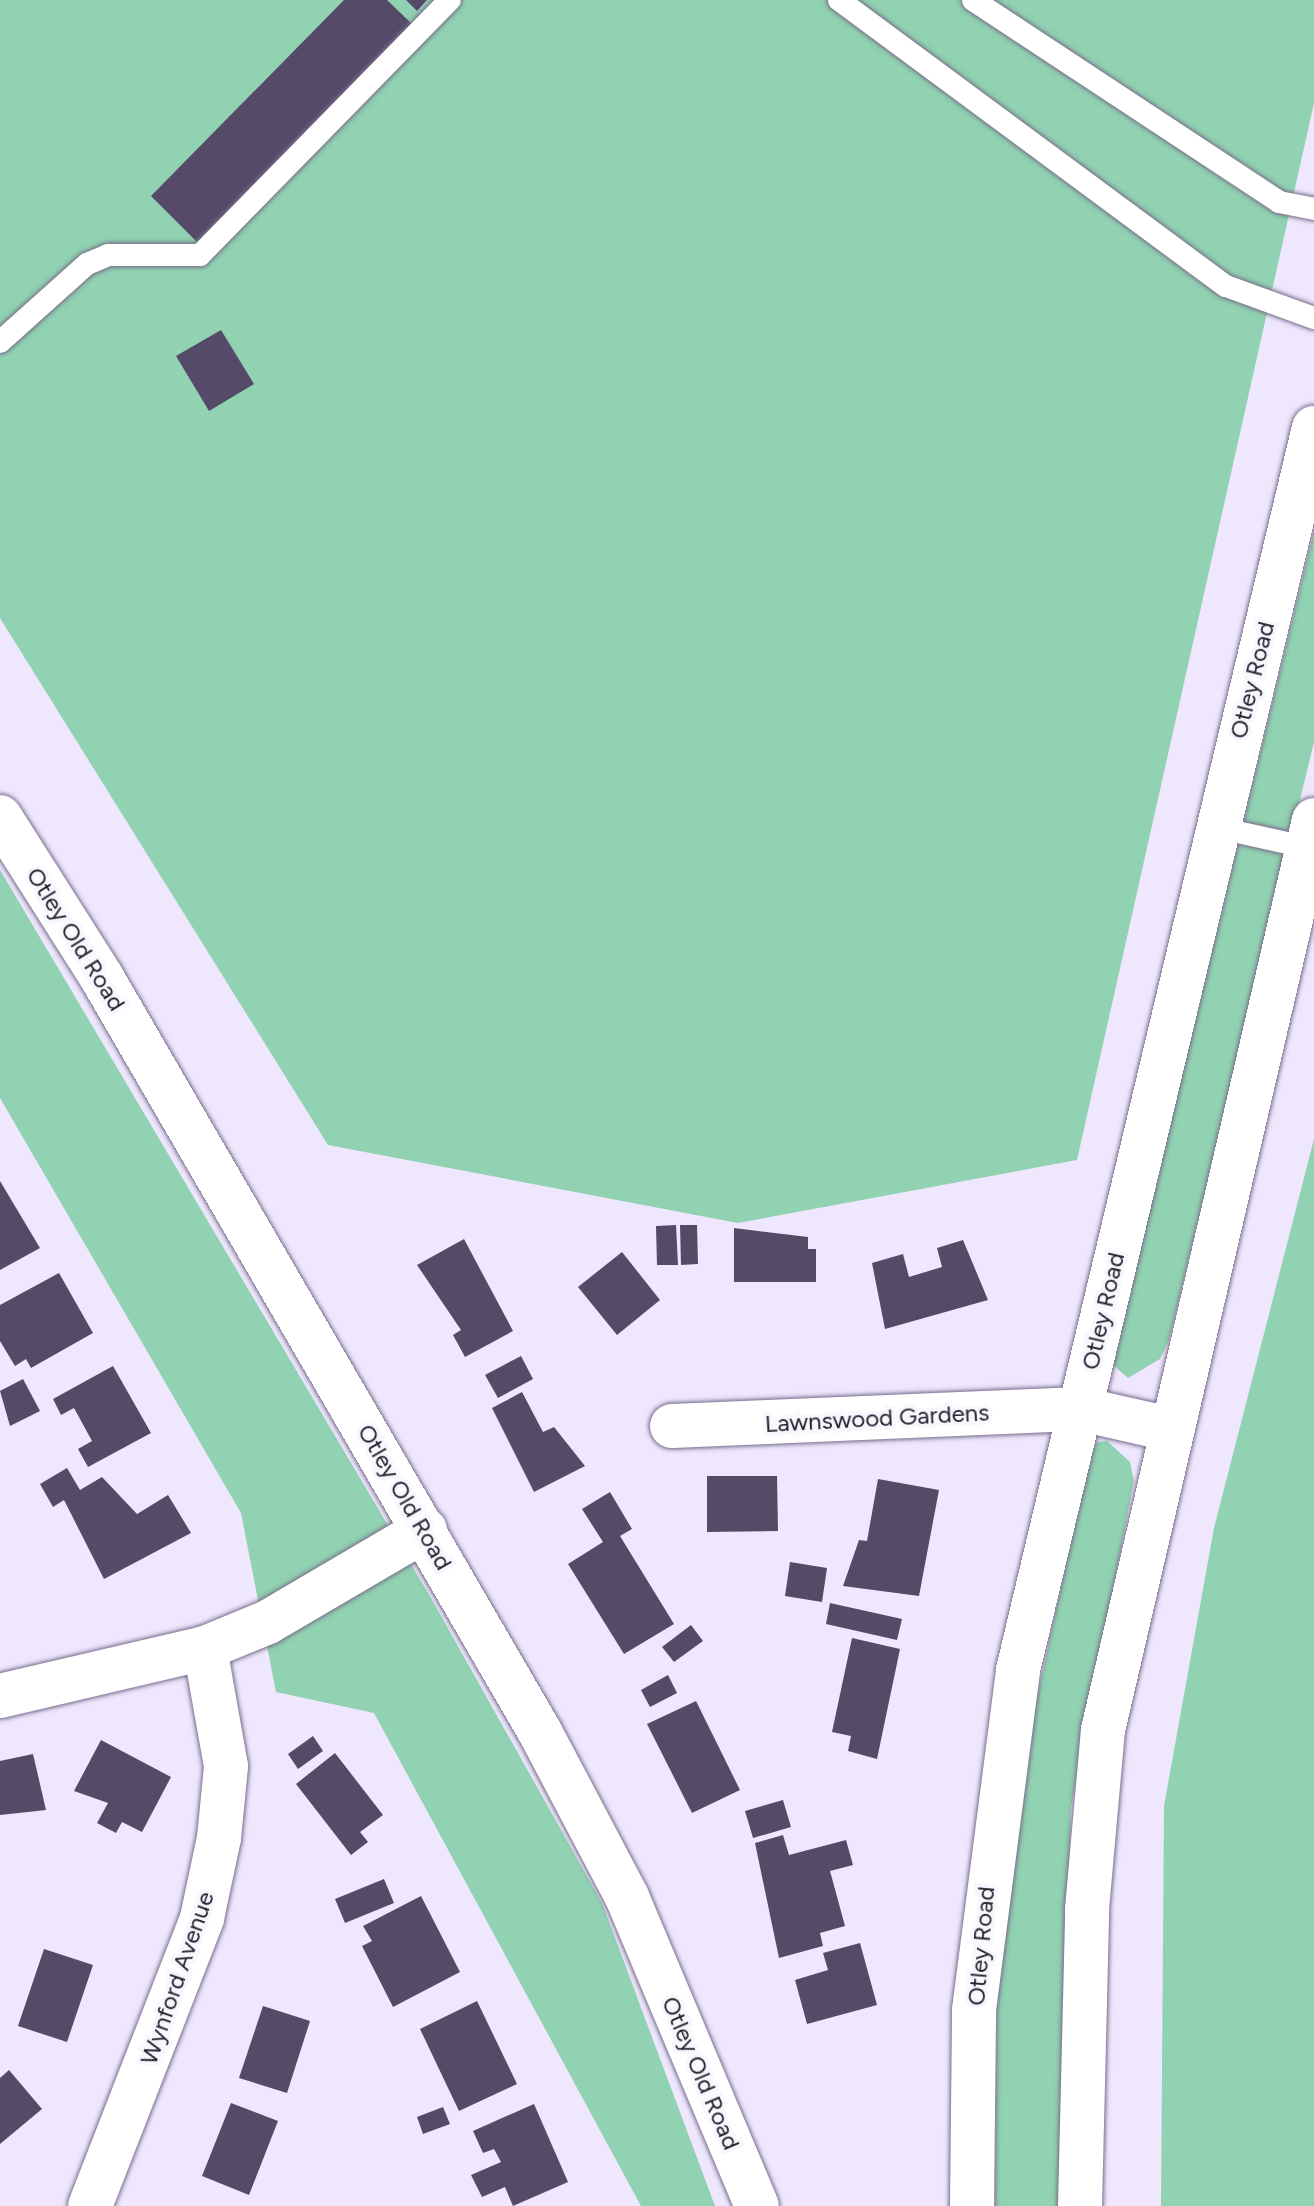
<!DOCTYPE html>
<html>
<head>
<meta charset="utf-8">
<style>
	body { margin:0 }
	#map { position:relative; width:1314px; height:2206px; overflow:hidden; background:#eee7fd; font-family:Figtree,sans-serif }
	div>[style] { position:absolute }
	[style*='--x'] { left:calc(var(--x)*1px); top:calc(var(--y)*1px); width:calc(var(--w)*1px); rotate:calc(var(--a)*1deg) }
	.green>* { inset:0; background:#90d2b1 }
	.building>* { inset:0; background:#554b68 }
	.roads { filter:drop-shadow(0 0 2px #786d8c) drop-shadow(0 0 2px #786d8c) }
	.service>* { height:22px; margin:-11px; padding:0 11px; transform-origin:11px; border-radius:11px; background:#fff }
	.minor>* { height:44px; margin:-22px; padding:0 22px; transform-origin:22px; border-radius:22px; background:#fff }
	.tertiary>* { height:44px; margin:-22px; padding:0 22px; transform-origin:22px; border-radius:22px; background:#fff }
	.trunk>* { height:44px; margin:-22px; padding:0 22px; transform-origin:22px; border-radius:22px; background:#fff }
	span { translate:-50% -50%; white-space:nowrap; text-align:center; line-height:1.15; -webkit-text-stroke:8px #f9f7fe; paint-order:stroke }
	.street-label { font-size:24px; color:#26212e }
</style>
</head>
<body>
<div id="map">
	<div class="green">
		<i style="clip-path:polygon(0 0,1314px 0,1314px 103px,1077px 1160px,738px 1223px,328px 1145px,0 618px)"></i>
		<i style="clip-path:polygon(1314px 531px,1314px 742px,1169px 1340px,1160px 1359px,1128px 1378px,1112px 1364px)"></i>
		<i style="clip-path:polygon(0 870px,431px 1598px,602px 1903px,715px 2206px,641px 2206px,374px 1713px,276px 1692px,241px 1513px,0 1098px)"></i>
		<i style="clip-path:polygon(1314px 1139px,1314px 2206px,1161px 2206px,1164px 1806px,1214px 1528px)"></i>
		<i style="clip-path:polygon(1107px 1441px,1130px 1462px,1134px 1481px,1071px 1807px,1058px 2206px,995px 2206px,997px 2005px,1014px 1803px,1089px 1460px,1097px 1442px)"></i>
	</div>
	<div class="building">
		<i style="clip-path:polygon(344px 0,387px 0,412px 24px,197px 242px,151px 196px)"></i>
		<i style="clip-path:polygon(406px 0,427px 0,417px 11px)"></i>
		<i style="clip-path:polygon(221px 330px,254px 384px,209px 411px,176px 356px)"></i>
		<i style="clip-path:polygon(0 1181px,40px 1248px,0 1270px)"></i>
		<i style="clip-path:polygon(676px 1225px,678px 1265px,657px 1265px,656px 1226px)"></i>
		<i style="clip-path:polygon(680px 1225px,697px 1225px,698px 1264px,681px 1265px)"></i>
		<i style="clip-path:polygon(734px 1228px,808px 1237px,808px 1249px,816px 1249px,816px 1282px,734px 1282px)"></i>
		<i style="clip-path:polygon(464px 1239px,513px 1331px,465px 1357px,453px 1335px,461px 1330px,417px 1265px)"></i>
		<i style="clip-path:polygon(963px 1240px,988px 1300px,885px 1329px,872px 1263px,903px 1254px,909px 1277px,942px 1267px,937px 1248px)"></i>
		<i style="clip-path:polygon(622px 1252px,660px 1300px,617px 1335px,578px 1287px)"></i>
		<i style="clip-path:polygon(59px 1273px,93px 1333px,31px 1368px,26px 1359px,15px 1366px,0 1341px,0 1305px)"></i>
		<i style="clip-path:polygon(521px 1356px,533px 1379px,498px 1398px,485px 1375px)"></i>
		<i style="clip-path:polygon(113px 1366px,151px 1433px,88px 1467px,78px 1449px,92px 1441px,74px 1408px,61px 1415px,53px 1399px)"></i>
		<i style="clip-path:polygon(23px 1379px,40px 1411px,10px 1426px,0 1391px)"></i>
		<i style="clip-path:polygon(522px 1392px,543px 1432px,554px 1427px,585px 1466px,534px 1492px,492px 1408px)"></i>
		<i style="clip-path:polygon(67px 1468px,80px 1490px,102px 1477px,137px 1514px,168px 1495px,191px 1533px,104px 1579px,64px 1500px,53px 1507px,40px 1484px)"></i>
		<i style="clip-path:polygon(707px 1476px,777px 1476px,778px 1531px,707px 1532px)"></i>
		<i style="clip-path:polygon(878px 1479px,939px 1490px,919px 1596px,843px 1586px,859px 1540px,867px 1541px)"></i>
		<i style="clip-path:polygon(610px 1492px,632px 1529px,620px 1536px,674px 1624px,624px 1654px,568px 1564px,603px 1542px,582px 1509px)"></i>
		<i style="clip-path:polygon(790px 1562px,827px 1568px,822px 1602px,785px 1596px)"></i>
		<i style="clip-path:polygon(830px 1603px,902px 1619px,897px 1640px,826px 1624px)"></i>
		<i style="clip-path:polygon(691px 1625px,703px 1641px,674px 1662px,662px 1647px)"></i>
		<i style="clip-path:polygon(852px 1638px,900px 1649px,877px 1759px,848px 1751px,851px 1736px,832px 1732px)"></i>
		<i style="clip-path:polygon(668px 1675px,677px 1693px,650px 1707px,641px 1690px)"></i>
		<i style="clip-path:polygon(696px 1701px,740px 1790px,692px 1813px,647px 1724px)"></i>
		<i style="clip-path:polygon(313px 1736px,323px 1751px,298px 1769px,288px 1754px)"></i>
		<i style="clip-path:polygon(101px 1740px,171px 1777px,142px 1832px,122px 1822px,116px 1833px,97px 1823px,108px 1803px,74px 1791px)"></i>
		<i style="clip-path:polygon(335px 1753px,383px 1815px,360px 1832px,368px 1842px,351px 1855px,296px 1784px)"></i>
		<i style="clip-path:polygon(33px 1754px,46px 1810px,0 1815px,0 1761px)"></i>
		<i style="clip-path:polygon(783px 1800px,791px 1827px,753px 1838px,745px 1811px)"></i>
		<i style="clip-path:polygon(783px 1835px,789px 1855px,846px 1840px,853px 1865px,830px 1871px,845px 1926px,820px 1933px,823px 1946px,779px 1958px,755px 1843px)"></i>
		<i style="clip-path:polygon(384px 1879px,394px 1903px,345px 1923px,335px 1899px)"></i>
		<i style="clip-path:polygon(421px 1896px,460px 1972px,393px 2007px,362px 1946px,372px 1941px,363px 1926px)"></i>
		<i style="clip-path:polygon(860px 1943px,877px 2005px,807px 2024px,795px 1980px,828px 1970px,823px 1953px)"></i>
		<i style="clip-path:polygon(44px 1949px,93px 1965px,67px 2042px,18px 2026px)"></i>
		<i style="clip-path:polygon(477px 2001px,517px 2084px,459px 2111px,420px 2029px)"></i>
		<i style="clip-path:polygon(263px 2006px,310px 2021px,287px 2093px,239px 2078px)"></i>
		<i style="clip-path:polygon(9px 2070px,42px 2109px,0 2144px,0 2078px)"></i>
		<i style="clip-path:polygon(231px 2103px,278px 2121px,249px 2195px,202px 2176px)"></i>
		<i style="clip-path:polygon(534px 2104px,568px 2182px,513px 2206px,505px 2187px,482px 2197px,471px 2175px,501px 2162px,494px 2149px,483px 2153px,473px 2131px)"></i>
		<i style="clip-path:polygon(443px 2107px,450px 2124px,423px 2134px,417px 2117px)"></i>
	</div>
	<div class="roads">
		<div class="service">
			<i style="--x:839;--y:0;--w:481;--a:36.5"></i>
			<i style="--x:1226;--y:286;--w:94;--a:20"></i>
			<i style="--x:973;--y:0;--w:367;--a:33.4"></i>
			<i style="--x:1279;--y:202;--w:36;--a:11"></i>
			<i style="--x:0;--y:342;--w:117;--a:-41.9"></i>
			<i style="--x:87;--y:264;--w:23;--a:-23"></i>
			<i style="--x:108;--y:255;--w:92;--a:0"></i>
			<i style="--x:200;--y:255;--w:357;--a:-45.6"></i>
			<i style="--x:1215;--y:827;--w:101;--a:12.5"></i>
		</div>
		<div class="minor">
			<i style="--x:672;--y:1426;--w:409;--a:-2.4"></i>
			<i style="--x:0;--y:1696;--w:211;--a:-13.2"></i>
			<i style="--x:205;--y:1648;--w:68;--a:-22.4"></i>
			<i style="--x:268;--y:1622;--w:182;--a:-30.4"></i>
			<i style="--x:90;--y:2206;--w:309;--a:-68.7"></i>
			<i style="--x:202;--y:1918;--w:82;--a:-78"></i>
			<i style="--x:219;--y:1838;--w:72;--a:-84.4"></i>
			<i style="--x:226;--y:1766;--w:120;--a:-100.1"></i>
		</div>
		<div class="tertiary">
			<i style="--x:0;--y:817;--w:191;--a:57.6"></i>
			<i style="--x:102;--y:978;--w:872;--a:59.85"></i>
			<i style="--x:540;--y:1732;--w:187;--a:62.2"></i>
			<i style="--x:627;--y:1897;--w:335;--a:67.2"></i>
		</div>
		<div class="trunk">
			<i style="--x:1081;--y:1409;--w:90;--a:12.8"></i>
			<i style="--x:972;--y:2206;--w:196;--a:-89.4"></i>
			<i style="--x:974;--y:2010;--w:343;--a:-82.6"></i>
			<i style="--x:1018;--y:1670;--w:1277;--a:-76.6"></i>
			<i style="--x:1080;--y:2206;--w:297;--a:-88.6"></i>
			<i style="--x:1087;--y:1909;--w:180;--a:-84.9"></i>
			<i style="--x:1103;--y:1730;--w:934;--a:-76.95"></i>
		</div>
	</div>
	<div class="street-label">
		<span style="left:1252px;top:680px;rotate:-76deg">Otley Road</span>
		<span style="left:76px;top:939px;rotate:58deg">Otley Old Road</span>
		<span style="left:1103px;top:1311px;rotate:-77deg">Otley Road</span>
		<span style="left:877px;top:1418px;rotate:-3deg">Lawnswood Gardens</span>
		<span style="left:405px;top:1497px;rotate:60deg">Otley Old Road</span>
		<span style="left:981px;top:1946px;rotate:-85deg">Otley Road</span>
		<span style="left:177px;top:1978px;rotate:-71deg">Wynford Avenue</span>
		<span style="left:701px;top:2073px;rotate:67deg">Otley Old Road</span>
	</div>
</div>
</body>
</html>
